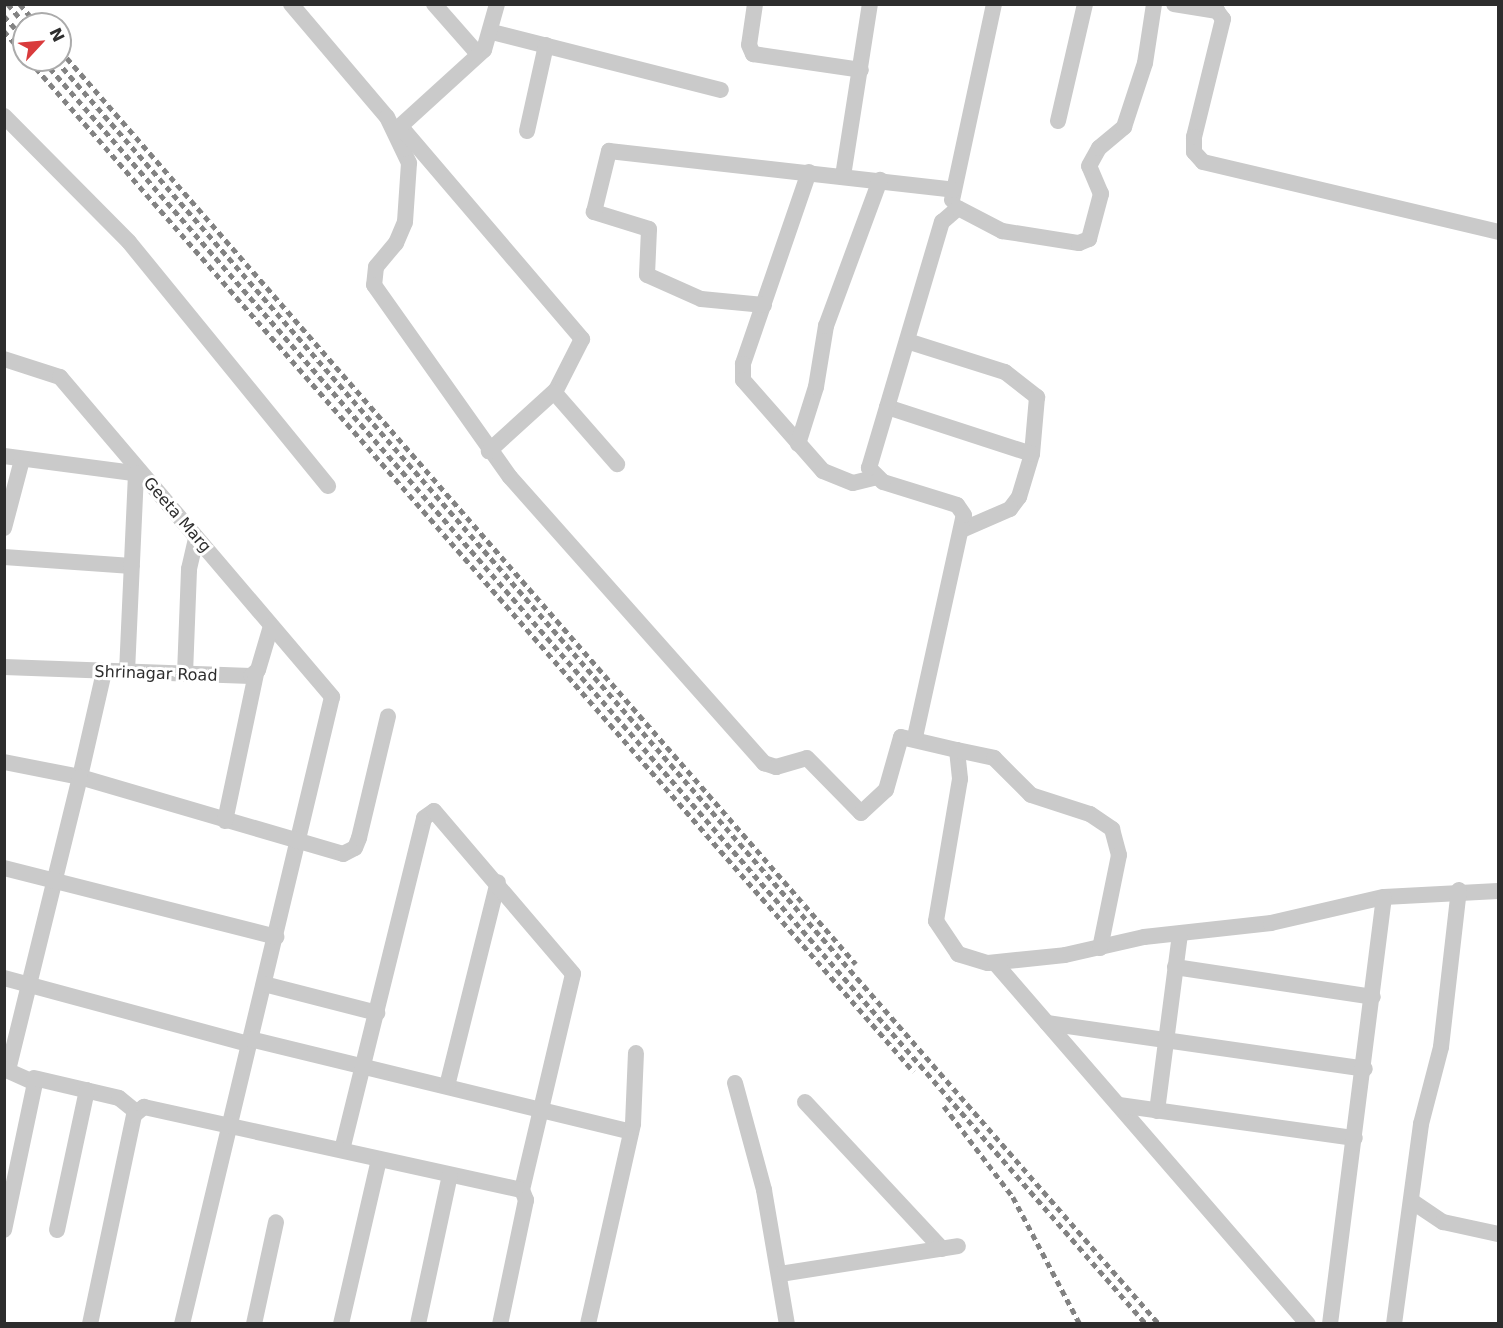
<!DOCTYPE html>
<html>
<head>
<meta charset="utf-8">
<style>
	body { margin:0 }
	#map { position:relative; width:1503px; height:1328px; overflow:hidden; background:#fff; font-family:"DejaVu Sans",sans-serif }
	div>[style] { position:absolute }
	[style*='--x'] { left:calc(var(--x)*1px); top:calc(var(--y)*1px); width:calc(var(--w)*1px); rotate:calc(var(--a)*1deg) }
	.minor>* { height:16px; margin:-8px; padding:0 8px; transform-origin:8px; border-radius:8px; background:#cacaca }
	.rail>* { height:4.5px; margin-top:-2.25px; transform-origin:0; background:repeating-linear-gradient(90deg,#828282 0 6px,transparent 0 10.5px) }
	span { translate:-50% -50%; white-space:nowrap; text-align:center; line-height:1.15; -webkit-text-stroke:6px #fff; paint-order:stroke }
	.street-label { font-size:16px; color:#2d2d2d }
	.frame { position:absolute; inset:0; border:6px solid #2d2d2d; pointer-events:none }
	.north { position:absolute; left:12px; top:12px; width:60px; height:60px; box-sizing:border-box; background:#fff; border:2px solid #ababab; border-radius:50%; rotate:64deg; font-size:16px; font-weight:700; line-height:24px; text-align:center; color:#2d2d2d }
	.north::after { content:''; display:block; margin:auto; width:21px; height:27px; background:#d93b3c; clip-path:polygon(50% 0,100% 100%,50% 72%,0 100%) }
</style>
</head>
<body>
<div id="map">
	<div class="minor">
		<i style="--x:291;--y:4;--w:148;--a:49.7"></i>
		<i style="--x:387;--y:117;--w:51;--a:64.4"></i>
		<i style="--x:409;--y:163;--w:59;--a:93.9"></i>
		<i style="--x:405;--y:222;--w:23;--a:113"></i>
		<i style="--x:396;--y:243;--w:31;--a:130"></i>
		<i style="--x:376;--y:267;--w:18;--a:96"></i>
		<i style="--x:374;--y:285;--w:235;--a:54.7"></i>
		<i style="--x:510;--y:477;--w:383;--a:48.4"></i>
		<i style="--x:764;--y:763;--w:13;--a:18"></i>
		<i style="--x:776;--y:767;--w:32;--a:-16"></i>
		<i style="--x:807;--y:758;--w:77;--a:45.5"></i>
		<i style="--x:861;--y:813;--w:34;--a:-43"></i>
		<i style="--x:886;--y:790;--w:55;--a:-74.2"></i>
		<i style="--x:901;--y:737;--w:57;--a:13.1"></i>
		<i style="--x:957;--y:750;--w:29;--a:84"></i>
		<i style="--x:960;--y:779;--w:144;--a:99.6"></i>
		<i style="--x:936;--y:921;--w:40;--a:56"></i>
		<i style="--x:958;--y:954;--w:31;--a:17"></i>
		<i style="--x:988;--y:963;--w:77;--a:-5.9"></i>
		<i style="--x:1065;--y:955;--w:81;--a:-12.8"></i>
		<i style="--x:1144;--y:937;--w:128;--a:-6.3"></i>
		<i style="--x:1271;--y:923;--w:116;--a:-13"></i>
		<i style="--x:1384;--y:897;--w:114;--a:-3"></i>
		<i style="--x:434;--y:4;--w:67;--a:48.7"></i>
		<i style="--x:755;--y:4;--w:41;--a:98.3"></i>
		<i style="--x:749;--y:45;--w:10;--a:66"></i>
		<i style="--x:753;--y:54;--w:109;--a:8.4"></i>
		<i style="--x:1174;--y:4;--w:44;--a:9.2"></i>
		<i style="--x:1217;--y:11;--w:10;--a:53"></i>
		<i style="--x:1223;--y:19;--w:122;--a:103.8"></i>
		<i style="--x:1194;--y:137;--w:15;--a:90"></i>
		<i style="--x:1194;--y:152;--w:13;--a:48"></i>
		<i style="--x:1203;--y:162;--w:303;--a:13.3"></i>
		<i style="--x:492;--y:32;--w:236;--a:14.2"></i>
		<i style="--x:4;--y:116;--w:177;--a:45.2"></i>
		<i style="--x:129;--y:242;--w:315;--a:50.8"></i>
		<i style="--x:1058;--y:121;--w:120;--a:-77"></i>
		<i style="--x:401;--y:127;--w:279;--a:49.5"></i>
		<i style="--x:582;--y:339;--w:57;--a:117"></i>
		<i style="--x:556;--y:390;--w:91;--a:137.7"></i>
		<i style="--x:396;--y:130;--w:119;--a:-42.3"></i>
		<i style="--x:484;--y:50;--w:48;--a:-74.2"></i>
		<i style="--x:527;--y:131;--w:88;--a:-77.5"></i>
		<i style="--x:809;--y:172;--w:203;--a:109"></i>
		<i style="--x:743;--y:364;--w:16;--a:90"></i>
		<i style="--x:743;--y:380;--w:121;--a:48.7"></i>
		<i style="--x:823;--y:471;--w:32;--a:22"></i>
		<i style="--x:853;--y:483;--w:21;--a:-14"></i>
		<i style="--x:843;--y:176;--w:174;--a:-81.1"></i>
		<i style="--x:952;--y:200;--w:200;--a:-77.9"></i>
		<i style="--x:764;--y:305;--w:63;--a:-174.6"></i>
		<i style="--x:701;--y:299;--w:59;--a:-156"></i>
		<i style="--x:647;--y:275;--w:46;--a:-87.5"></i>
		<i style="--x:649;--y:229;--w:58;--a:-162.8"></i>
		<i style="--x:594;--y:212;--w:63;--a:-76.2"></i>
		<i style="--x:609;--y:151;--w:347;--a:6.4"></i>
		<i style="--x:907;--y:341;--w:103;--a:17.6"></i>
		<i style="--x:1005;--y:372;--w:41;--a:38"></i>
		<i style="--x:1037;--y:397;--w:57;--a:95"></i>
		<i style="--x:1032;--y:454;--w:45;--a:106.8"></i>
		<i style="--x:1019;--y:497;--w:15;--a:127"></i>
		<i style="--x:1010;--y:509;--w:50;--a:156.5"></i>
		<i style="--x:4;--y:359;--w:59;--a:17.8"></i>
		<i style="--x:60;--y:377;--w:420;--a:49.6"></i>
		<i style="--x:332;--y:697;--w:645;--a:103.45"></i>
		<i style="--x:554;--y:392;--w:96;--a:48.8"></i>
		<i style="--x:887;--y:407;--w:152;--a:18"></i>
		<i style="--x:798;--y:444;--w:60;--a:-72.5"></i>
		<i style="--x:816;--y:387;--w:62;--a:-80.7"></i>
		<i style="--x:826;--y:326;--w:156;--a:-69.7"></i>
		<i style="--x:4;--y:456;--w:138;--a:7.5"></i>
		<i style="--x:4;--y:528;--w:70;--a:-75.2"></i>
		<i style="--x:4;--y:557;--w:128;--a:4"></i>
		<i style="--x:4;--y:667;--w:247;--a:2.1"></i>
		<i style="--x:251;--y:676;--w:9;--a:-41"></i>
		<i style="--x:258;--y:670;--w:46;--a:-73.5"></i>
		<i style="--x:104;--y:672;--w:108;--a:102.9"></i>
		<i style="--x:80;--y:777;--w:274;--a:16.3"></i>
		<i style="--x:343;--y:854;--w:13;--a:-27"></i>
		<i style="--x:355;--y:848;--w:11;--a:-68"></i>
		<i style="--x:359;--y:838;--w:125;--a:-76.6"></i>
		<i style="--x:127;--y:672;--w:199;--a:-87.4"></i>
		<i style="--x:185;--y:674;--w:105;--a:-87.8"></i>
		<i style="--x:189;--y:569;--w:32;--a:-77"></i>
		<i style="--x:915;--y:737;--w:227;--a:-77.6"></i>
		<i style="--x:964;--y:515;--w:12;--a:-125"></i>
		<i style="--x:957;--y:505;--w:77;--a:-162.7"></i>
		<i style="--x:883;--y:482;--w:20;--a:-135"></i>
		<i style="--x:869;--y:468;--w:257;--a:-73.5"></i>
		<i style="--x:942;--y:222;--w:21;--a:-41"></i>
		<i style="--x:958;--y:208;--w:50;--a:27.6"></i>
		<i style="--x:1002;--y:231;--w:78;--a:8.9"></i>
		<i style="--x:1079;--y:243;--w:11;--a:-22"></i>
		<i style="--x:1089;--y:239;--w:47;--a:-75.1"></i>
		<i style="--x:1101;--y:194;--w:30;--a:-113"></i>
		<i style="--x:1089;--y:166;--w:21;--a:-61"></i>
		<i style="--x:1099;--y:148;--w:33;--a:-40"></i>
		<i style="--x:1124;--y:127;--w:67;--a:-71.8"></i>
		<i style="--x:1145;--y:63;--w:60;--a:-81.3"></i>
		<i style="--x:957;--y:750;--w:38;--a:12"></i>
		<i style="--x:994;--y:758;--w:52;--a:45"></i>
		<i style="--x:1031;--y:795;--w:62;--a:17.9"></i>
		<i style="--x:1090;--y:814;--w:27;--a:34"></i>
		<i style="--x:1112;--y:829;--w:27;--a:75"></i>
		<i style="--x:1119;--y:855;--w:95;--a:101.5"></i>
		<i style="--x:4;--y:762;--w:77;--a:11.2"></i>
		<i style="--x:80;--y:777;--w:302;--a:103.8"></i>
		<i style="--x:225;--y:821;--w:150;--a:-78.1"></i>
		<i style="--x:4;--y:868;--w:281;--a:14.2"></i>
		<i style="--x:995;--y:963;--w:478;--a:49.1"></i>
		<i style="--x:1175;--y:967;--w:200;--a:8.6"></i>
		<i style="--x:4;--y:978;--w:254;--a:15.1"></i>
		<i style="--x:264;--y:984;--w:117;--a:14.4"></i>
		<i style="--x:1047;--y:1023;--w:321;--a:8.2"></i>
		<i style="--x:250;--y:1039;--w:392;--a:13.7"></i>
		<i style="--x:4;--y:1069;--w:34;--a:24"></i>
		<i style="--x:35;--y:1083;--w:150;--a:101.9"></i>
		<i style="--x:34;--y:1078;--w:87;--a:13.2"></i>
		<i style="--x:119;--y:1098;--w:22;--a:39"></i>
		<i style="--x:735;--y:1083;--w:111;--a:74.8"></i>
		<i style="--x:764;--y:1190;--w:136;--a:80.3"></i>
		<i style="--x:447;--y:1086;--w:210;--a:-76"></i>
		<i style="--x:805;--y:1102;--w:201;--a:47"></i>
		<i style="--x:1119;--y:1105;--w:238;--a:8"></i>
		<i style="--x:1157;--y:1111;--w:179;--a:-82.6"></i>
		<i style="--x:342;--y:1150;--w:342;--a:-76.1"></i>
		<i style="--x:424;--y:818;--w:12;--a:-35"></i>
		<i style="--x:434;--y:811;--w:214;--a:49.5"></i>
		<i style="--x:573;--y:974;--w:222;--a:103.3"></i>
		<i style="--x:1413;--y:1202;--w:36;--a:34"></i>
		<i style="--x:1443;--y:1222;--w:56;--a:12.3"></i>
		<i style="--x:57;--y:1230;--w:143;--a:-77.9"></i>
		<i style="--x:780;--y:1274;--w:180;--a:-8.9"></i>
		<i style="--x:90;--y:1324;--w:214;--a:-78.1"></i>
		<i style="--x:134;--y:1115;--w:13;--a:-39"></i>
		<i style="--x:144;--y:1107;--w:387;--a:12.4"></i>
		<i style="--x:522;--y:1190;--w:11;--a:68"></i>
		<i style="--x:526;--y:1200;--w:127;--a:101.8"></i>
		<i style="--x:254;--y:1324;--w:104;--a:-77.8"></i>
		<i style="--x:341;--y:1324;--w:169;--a:-77"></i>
		<i style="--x:418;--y:1324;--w:152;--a:-77.9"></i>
		<i style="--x:588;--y:1324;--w:205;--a:-77.3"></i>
		<i style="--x:633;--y:1124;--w:71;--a:-87.6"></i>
		<i style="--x:1330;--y:1324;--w:430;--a:-82.8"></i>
		<i style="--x:1394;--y:1324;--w:202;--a:-82.3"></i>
		<i style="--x:1421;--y:1124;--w:80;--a:-75.4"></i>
		<i style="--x:1441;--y:1047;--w:158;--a:-83.5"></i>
	</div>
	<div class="rail">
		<i style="--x:8;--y:4;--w:26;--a:50"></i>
		<i style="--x:20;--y:4;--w:26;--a:50"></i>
		<i style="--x:4;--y:16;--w:30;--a:48"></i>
		<i style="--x:4;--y:31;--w:30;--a:49"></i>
		<i style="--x:60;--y:50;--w:1212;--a:48.95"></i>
		<i style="--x:29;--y:60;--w:1344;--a:48.83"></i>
		<i style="--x:43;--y:60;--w:1678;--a:48.89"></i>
		<i style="--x:56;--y:60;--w:1678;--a:48.89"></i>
		<i style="--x:944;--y:1106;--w:114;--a:52.8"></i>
		<i style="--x:1013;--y:1197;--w:144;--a:62.2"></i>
	</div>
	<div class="street-label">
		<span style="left:177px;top:515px;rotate:49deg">Geeta Marg</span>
		<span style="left:156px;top:674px;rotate:2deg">Shrinagar Road</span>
	</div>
	<div class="frame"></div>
	<div class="north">N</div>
</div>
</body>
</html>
